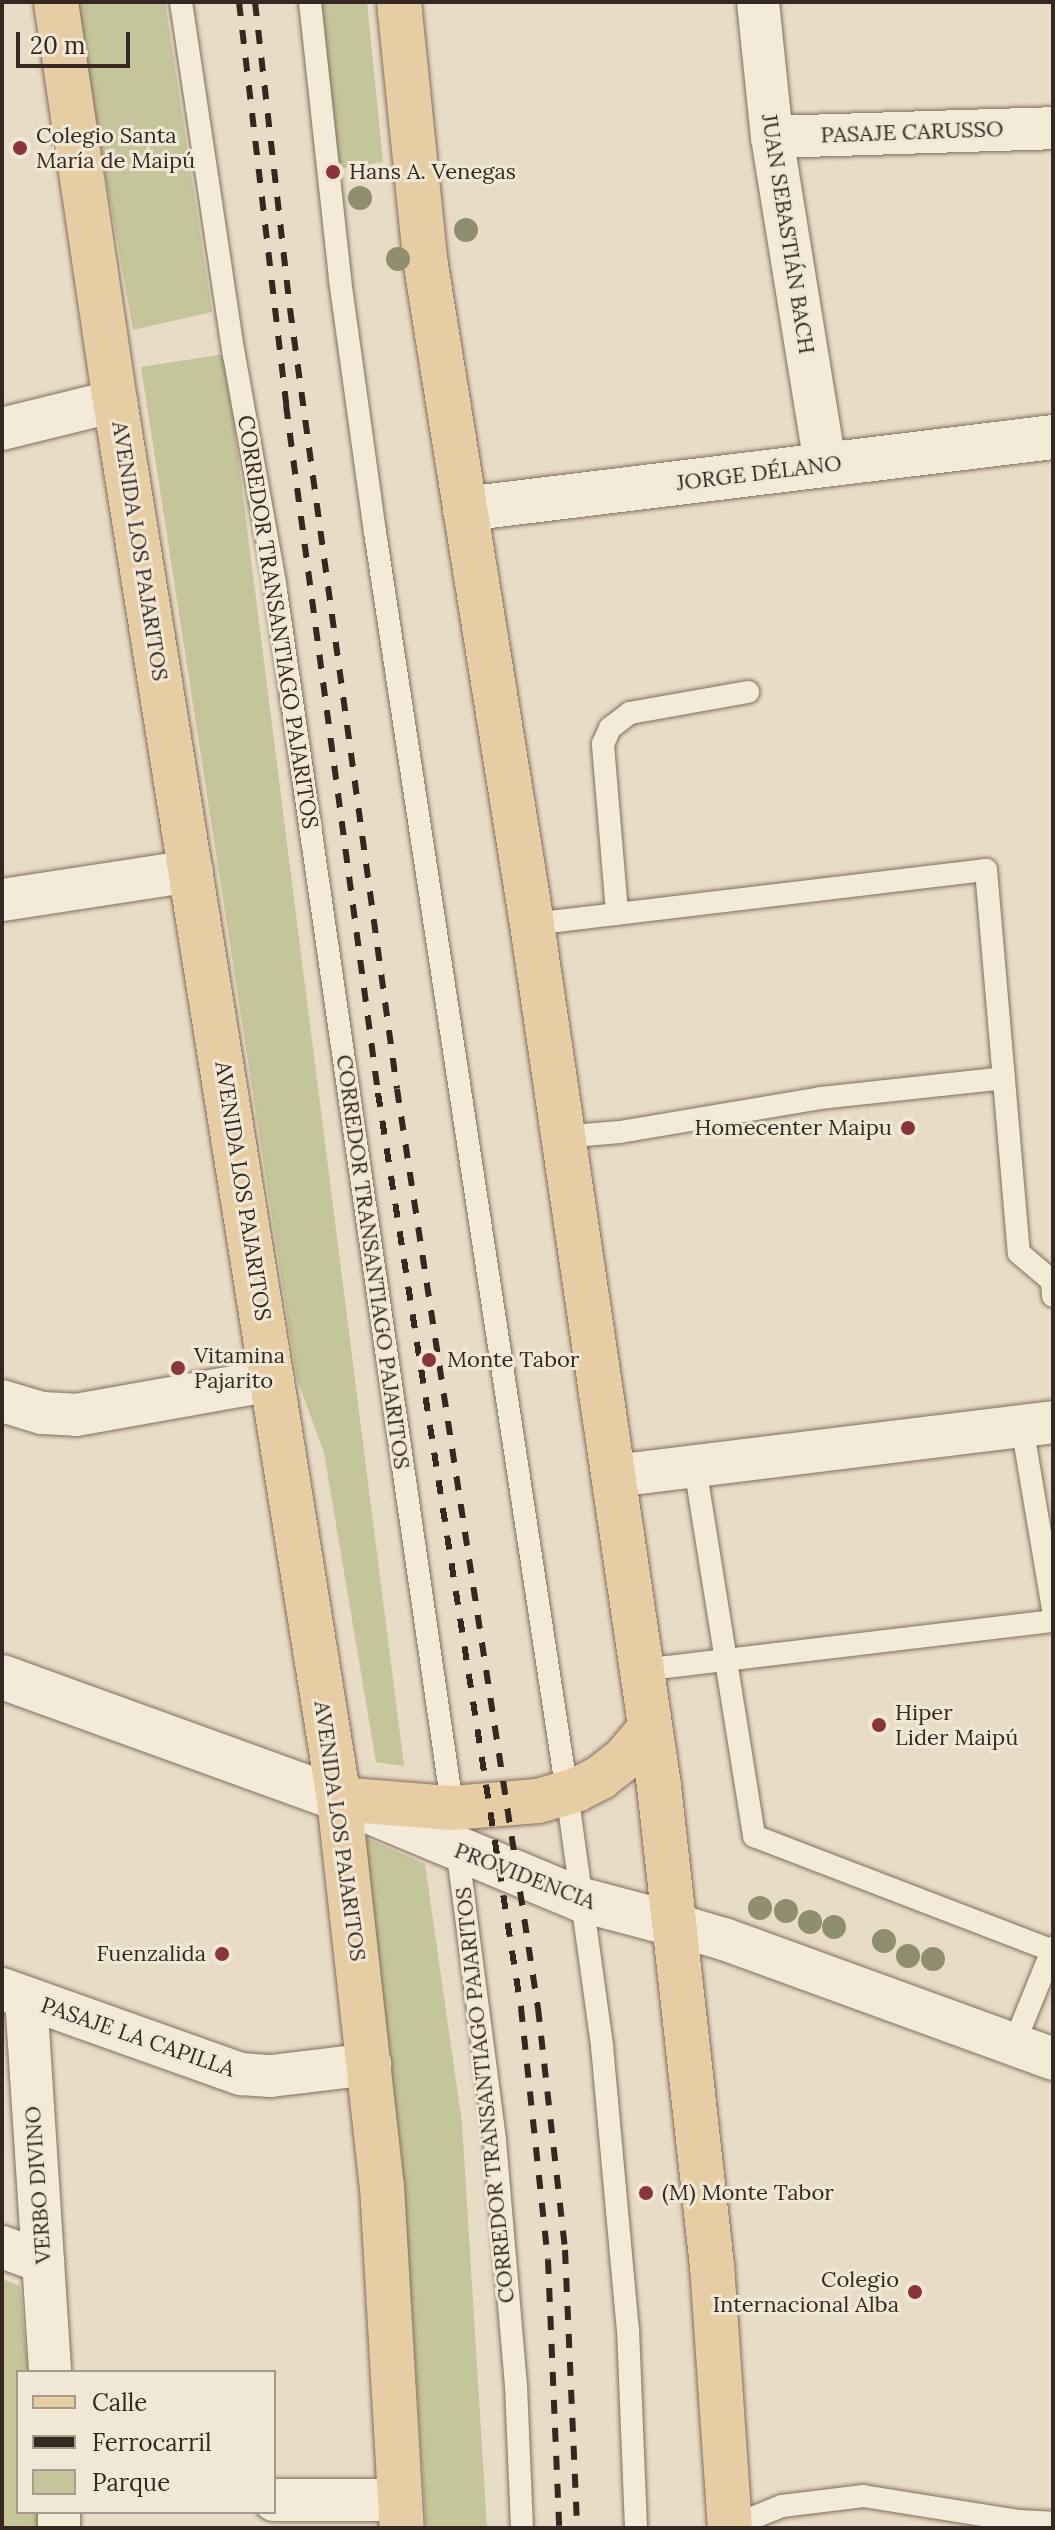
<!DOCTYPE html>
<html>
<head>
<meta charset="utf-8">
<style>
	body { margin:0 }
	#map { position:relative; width:1055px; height:2530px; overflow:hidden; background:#e9dcc6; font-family:Lora,serif }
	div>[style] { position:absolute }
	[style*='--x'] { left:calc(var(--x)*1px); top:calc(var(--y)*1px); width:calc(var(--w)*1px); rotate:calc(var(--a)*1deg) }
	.green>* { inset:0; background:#c4c59b }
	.roads { filter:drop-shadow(0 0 2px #826e5e) drop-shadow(0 0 2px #826e5e) }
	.lane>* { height:22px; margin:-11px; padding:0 11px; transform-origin:11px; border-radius:11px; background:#f4ead8 }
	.street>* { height:42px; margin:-21px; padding:0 21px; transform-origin:21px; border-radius:21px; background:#f4ead8 }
	.secondary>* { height:44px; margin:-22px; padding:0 22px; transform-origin:22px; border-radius:22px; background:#f4ead8 }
	.primary>* { height:44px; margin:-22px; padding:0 22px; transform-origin:22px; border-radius:22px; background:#e7cda3 }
	.rail>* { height:6px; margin-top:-3px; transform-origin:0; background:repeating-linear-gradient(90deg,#342820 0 14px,transparent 0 28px) }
	.trees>* { width:24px; height:24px; margin:-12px; border-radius:50%; background:#908e70 }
	.dots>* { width:22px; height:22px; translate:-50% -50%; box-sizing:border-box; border:4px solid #f1e7d5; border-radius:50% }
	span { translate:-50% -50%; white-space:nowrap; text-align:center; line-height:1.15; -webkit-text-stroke:6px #f1e7d5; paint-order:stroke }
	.street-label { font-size:22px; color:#342820 }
	.poi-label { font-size:22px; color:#342820 }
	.left { translate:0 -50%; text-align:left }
	.right { translate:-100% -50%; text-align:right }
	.frame { position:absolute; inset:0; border:4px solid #342820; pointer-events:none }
	.legend { position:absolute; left:16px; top:2370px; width:260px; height:144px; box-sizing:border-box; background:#f1e7d5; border:2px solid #a59b8d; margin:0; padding:10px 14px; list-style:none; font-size:24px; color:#342820 }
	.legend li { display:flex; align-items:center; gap:16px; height:40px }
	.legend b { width:40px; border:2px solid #a59b8d }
	.scale { position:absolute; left:16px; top:32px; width:114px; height:36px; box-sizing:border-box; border:4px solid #342820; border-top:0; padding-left:10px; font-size:24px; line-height:28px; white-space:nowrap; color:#342820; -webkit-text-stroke:6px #f1e7d5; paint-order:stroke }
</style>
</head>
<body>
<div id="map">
	<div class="green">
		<i style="clip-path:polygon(75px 2px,165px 2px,212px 312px,133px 330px)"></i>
		<i style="clip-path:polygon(317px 2px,367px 2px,383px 162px,324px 171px)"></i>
		<i style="clip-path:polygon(225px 354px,404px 1766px,376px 1762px,324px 1453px,297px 1379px,141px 367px)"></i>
		<i style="clip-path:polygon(357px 1834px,425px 1864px,462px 2123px,487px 2528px,426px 2528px,402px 2158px)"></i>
		<i style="clip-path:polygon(2px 2279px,20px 2286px,28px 2372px,18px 2372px,18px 2512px,40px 2512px,41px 2528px,2px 2528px)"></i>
	</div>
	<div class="roads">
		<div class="lane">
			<i style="--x:181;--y:2;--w:357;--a:81.5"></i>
			<i style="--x:234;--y:355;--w:233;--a:79.8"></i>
			<i style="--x:275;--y:584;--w:1241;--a:81.75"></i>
			<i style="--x:310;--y:2;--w:280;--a:83.8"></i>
			<i style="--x:340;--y:280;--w:254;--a:82.1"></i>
			<i style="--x:375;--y:532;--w:1276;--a:81.34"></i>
			<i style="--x:567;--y:1793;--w:255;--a:82.1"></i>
			<i style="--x:602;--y:2046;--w:284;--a:84.8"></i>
			<i style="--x:628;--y:2329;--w:199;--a:87.7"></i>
			<i style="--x:617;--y:912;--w:169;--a:-94.8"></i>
			<i style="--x:603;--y:744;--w:17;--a:-66"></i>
			<i style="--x:610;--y:728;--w:25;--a:-37"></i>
			<i style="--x:630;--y:713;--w:120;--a:-10.1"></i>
			<i style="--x:532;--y:924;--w:457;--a:-6.8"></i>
			<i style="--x:986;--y:870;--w:384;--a:85.1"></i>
			<i style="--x:1019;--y:1253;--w:43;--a:40.3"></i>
			<i style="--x:1052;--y:1281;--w:15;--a:86"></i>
			<i style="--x:561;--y:1137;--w:59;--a:-4.8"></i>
			<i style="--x:620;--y:1132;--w:204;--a:-9.6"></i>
			<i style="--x:821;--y:1098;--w:184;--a:-6.2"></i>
			<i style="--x:1022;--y:1426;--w:186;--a:80.4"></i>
			<i style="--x:695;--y:1467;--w:374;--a:80.9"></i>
			<i style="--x:754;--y:1836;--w:320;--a:21"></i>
			<i style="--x:641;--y:1670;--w:415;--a:-6.8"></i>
			<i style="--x:457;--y:1847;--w:296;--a:82.6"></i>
			<i style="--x:495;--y:2141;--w:245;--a:85.1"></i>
			<i style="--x:516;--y:2385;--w:143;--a:87.6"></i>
			<i style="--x:1014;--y:2044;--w:104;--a:-67.9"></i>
			<i style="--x:730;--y:2527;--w:56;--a:-22"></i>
			<i style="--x:782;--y:2506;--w:82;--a:-7"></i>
			<i style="--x:863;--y:2496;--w:158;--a:9.1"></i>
			<i style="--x:1019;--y:2521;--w:34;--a:3"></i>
		</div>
		<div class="street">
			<i style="--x:758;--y:2;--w:136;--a:84.1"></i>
			<i style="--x:772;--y:137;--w:332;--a:80.8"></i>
			<i style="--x:772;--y:137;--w:281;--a:-1.8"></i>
			<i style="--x:2;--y:429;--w:116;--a:-13.9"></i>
			<i style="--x:2;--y:900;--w:192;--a:-8.7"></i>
			<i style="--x:2;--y:1401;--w:42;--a:16.7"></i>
			<i style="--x:42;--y:1413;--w:34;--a:3"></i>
			<i style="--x:76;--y:1415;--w:200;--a:-10.1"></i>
			<i style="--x:614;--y:1476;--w:442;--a:-7"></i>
			<i style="--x:676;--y:1925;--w:50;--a:16.3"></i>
			<i style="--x:724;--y:1939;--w:350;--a:20"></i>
			<i style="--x:2;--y:1989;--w:254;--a:19.6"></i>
			<i style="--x:241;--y:2074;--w:30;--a:4"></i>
			<i style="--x:271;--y:2076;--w:100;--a:-6.9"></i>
			<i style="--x:26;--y:1998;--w:375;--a:86.3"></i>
			<i style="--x:2;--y:2247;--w:44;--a:20.1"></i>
			<i style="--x:274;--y:2500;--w:127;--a:0"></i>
			<i style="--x:59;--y:2512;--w:16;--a:90"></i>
		</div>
		<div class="secondary">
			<i style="--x:465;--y:509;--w:592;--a:-6.98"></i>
			<i style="--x:2;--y:1677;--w:358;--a:19.9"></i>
			<i style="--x:339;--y:1799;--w:263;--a:22.6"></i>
			<i style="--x:582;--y:1900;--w:97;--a:14.9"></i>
		</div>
		<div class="primary">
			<i style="--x:56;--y:2;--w:403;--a:81.6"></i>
			<i style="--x:115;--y:401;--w:1416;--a:80.9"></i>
			<i style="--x:339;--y:1799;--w:389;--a:83.7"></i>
			<i style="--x:382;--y:2186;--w:343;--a:86.7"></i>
			<i style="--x:399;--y:2;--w:258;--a:84.2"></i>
			<i style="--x:425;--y:259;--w:674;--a:80.86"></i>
			<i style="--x:532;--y:924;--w:871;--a:81.62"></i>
			<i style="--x:659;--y:1786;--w:482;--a:83.7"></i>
			<i style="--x:712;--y:2265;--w:264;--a:86.1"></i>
			<i style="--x:339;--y:1799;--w:113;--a:4.6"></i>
			<i style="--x:452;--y:1808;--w:86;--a:-4.7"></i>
			<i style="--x:538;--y:1801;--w:40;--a:-16"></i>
			<i style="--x:576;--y:1790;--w:28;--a:-27"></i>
			<i style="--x:601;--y:1777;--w:31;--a:-38"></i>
			<i style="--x:625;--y:1758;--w:39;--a:-50"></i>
		</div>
	</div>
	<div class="rail">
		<i style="--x:239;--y:2;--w:406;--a:83.3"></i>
		<i style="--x:286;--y:405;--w:694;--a:82.38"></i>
		<i style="--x:378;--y:1093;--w:926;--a:81.12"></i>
		<i style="--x:521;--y:2008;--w:253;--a:83.9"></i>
		<i style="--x:548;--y:2260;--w:268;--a:87.6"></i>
		<i style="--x:255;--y:2;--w:309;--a:83.5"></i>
		<i style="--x:290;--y:309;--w:787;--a:82.19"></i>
		<i style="--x:397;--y:1089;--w:930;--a:81.28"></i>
		<i style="--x:538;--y:2008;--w:244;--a:83.6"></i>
		<i style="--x:565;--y:2250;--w:278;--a:87.5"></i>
	</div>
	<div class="trees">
		<i style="left:360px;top:198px"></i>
		<i style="left:466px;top:230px"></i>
		<i style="left:398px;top:259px"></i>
		<i style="left:760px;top:1908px"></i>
		<i style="left:786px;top:1911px"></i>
		<i style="left:810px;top:1922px"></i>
		<i style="left:834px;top:1927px"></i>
		<i style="left:884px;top:1941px"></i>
		<i style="left:908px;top:1956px"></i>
		<i style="left:933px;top:1959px"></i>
	</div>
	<div class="dots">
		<i style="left:20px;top:148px;background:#8a353c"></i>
		<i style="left:333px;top:172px;background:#8a353c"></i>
		<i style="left:908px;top:1128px;background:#8a353c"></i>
		<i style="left:429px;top:1360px;background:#8a353c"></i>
		<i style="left:178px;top:1368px;background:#8a353c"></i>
		<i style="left:879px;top:1725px;background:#8a353c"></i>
		<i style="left:222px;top:1954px;background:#8a353c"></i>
		<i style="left:646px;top:2193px;background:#8a353c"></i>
		<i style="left:915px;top:2292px;background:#8a353c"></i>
	</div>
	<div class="street-label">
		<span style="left:912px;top:132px;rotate:-2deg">PASAJE CARUSSO</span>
		<span style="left:788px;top:234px;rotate:81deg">JUAN SEBASTIÁN BACH</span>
		<span style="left:759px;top:473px;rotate:-7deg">JORGE DÉLANO</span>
		<span style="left:140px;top:551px;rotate:81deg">AVENIDA LOS PAJARITOS</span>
		<span style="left:278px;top:622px;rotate:81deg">CORREDOR TRANSANTIAGO PAJARITOS</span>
		<span style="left:243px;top:1191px;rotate:81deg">AVENIDA LOS PAJARITOS</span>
		<span style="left:373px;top:1262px;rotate:82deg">CORREDOR TRANSANTIAGO PAJARITOS</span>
		<span style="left:340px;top:1831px;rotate:82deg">AVENIDA LOS PAJARITOS</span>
		<span style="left:525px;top:1876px;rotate:21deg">PROVIDENCIA</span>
		<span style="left:138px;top:2037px;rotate:19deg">PASAJE LA CAPILLA</span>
		<span style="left:485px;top:2095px;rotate:-96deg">CORREDOR TRANSANTIAGO PAJARITOS</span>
		<span style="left:38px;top:2185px;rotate:-94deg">VERBO DIVINO</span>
	</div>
	<div class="poi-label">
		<span class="left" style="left:36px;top:148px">Colegio Santa<br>María de Maipú</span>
		<span class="left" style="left:349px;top:172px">Hans A. Venegas</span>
		<span class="right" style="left:892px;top:1128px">Homecenter Maipu</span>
		<span class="left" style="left:194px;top:1368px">Vitamina<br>Pajarito</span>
		<span class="left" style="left:447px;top:1360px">Monte Tabor</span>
		<span class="left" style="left:895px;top:1725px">Hiper<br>Lider Maipú</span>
		<span class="right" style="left:206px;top:1954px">Fuenzalida</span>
		<span class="left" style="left:662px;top:2193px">(M) Monte Tabor</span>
		<span class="right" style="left:899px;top:2292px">Colegio<br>Internacional Alba</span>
	</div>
	<div class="frame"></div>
	<ul class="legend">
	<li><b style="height:10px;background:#e7cda3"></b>Calle</li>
	<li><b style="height:10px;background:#342820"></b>Ferrocarril</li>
	<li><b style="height:22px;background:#c4c59b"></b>Parque</li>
	</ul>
	<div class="scale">20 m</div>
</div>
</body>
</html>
